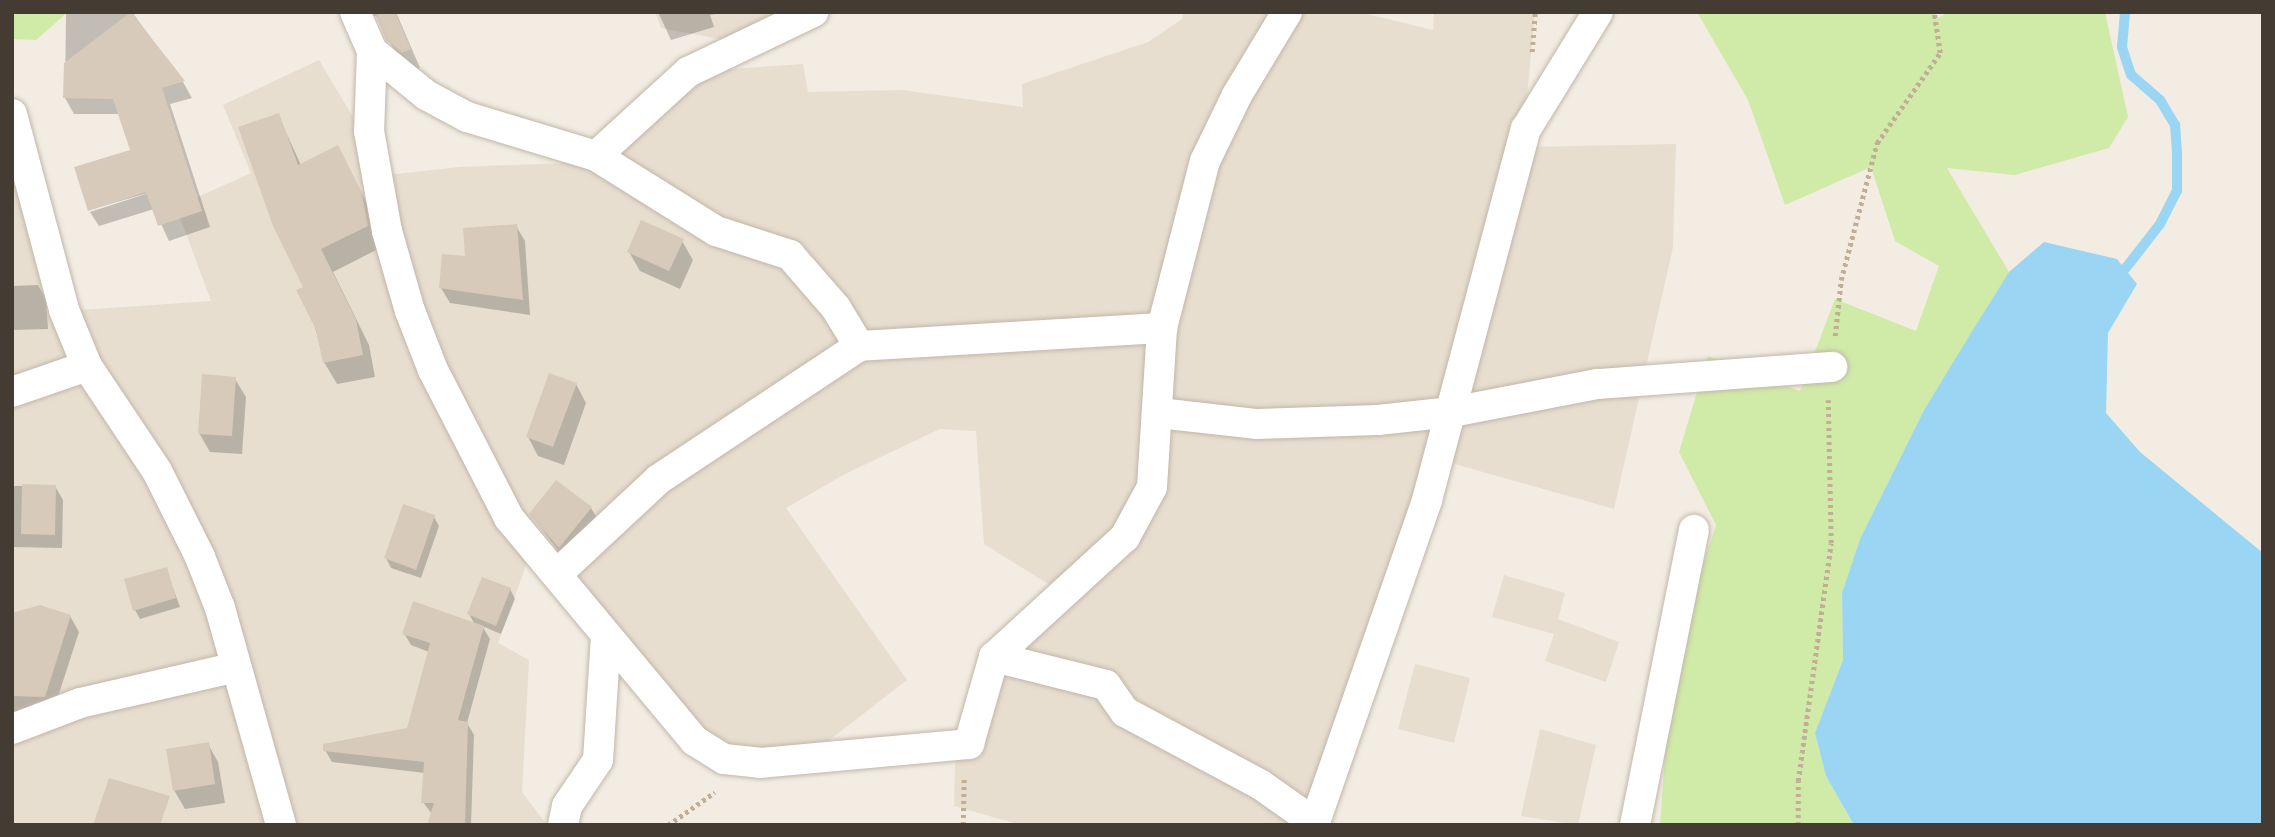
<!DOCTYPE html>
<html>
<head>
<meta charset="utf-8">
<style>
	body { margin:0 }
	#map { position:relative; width:2275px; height:837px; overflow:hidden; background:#f2ece2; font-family:Mulish,sans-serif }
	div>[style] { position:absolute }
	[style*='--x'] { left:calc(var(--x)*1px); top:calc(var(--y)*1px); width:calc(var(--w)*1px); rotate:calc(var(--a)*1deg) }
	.residential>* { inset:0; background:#e7ded0 }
	.green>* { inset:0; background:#d0eaa8 }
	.water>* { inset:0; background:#9ad5f4 }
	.shadow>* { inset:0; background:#0003 }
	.stream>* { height:10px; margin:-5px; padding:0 5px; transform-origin:5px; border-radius:5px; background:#9ad5f4 }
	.building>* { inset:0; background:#d8caba }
	.path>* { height:4.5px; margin-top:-2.25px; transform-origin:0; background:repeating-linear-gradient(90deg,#c1ae95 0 3.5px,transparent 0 7px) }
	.roads { filter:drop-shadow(0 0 2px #c1b6a8) drop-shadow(0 0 2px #c1b6a8) }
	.minor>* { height:30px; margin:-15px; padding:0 15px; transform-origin:15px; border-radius:15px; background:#fff }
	span { translate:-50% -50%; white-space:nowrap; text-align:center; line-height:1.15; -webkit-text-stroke:5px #fff; paint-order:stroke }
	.frame { position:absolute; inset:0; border:14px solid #443c33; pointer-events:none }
</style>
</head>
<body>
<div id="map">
	<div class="residential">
		<i style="clip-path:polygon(655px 12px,813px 12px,746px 44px,661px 28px)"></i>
		<i style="clip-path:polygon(1184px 12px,1359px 12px,1433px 30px,1434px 12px,1535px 12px,1524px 129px,1518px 147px,1676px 144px,1673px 247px,1614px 509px,1430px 457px,1305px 825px,1021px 825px,954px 806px,955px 765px,976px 679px,1058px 590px,984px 544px,976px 431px,940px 429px,845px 474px,786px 508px,907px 680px,810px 755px,722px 765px,530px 554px,498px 643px,529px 660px,522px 792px,547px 825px,12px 825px,12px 143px,51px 312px,211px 301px,176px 207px,251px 173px,223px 105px,319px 60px,362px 132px,370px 177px,459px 167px,593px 162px,688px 72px,803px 64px,808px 92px,903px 90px,1023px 107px,1022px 84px,1148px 42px,1182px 19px)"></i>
		<i style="clip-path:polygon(1504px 575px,1565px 593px,1558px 619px,1619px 642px,1606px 682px,1545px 661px,1554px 634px,1492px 617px)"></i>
		<i style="clip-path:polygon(1415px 664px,1470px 678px,1454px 743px,1398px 729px)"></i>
		<i style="clip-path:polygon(1540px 729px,1596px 745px,1578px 825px,1521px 816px)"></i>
	</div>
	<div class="green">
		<i style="clip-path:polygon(12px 12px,68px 12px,36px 40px,12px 39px)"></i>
		<i style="clip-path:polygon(1697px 12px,1934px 12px,1937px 19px,1948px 12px,2105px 12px,2128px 117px,2109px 148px,2015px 175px,1947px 168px,2009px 272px,1924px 410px,1860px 539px,1842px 593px,1843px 660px,1815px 733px,1826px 776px,1854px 825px,1660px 825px,1672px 658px,1716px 525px,1679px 452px,1708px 356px,1800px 391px,1835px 299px,1916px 331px,1939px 266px,1895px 241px,1871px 167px,1785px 205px,1748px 100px)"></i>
	</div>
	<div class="water">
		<i style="clip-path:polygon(2044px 242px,2117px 259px,2137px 284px,2108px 333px,2106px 413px,2140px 452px,2263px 553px,2263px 825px,1854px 825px,1826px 776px,1815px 733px,1843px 660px,1842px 593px,1860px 539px,1924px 410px,1971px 333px,2009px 272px)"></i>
	</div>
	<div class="shadow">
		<i style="clip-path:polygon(66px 12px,132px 12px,183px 82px,192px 98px,170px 104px,210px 227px,169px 241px,154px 209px,99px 226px,90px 212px,155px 191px,89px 210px,76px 168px,132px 151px,120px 114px,74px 114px,65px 98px)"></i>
		<i style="clip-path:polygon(339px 12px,396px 12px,420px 68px,414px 71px,399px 59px,376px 16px,358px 15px,350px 31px)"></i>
		<i style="clip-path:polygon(658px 12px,724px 12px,710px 15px,714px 27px,671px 40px)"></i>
		<i style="clip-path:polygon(278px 115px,301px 165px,338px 147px,374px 217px,380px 248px,333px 272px,369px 345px,375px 377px,337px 384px,324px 362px,305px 288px)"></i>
		<i style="clip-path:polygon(516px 226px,525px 241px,530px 315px,450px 303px,441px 288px,467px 258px)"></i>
		<i style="clip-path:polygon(682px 241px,693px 260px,680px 289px,640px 271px,629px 252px)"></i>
		<i style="clip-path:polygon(38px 285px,46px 299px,48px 329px,12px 330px,12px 286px)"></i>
		<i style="clip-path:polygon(235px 379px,246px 397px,242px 454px,210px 452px,199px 433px)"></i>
		<i style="clip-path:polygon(576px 384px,586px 403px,564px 465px,538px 456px,528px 437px)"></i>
		<i style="clip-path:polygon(12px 486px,55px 486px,63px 500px,62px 548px,12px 547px)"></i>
		<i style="clip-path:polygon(591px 508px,602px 527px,570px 566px,531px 515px)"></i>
		<i style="clip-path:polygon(434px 517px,439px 526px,421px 578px,391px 568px,386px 558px)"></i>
		<i style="clip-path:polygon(166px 569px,180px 607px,140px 619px,135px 610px)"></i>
		<i style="clip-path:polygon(510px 589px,515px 599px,501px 634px,482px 626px,490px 639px,467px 723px,474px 735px,471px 825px,429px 825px,432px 814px,423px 802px,425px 773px,332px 762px,325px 750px,408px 729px,429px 652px,411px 645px,404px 633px,475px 625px,469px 614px)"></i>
		<i style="clip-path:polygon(12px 615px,70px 616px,79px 632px,53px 712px,12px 726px)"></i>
		<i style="clip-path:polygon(208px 744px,218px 762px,225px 803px,185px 809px,174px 790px)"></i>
	</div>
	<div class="stream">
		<i style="--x:2125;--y:269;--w:57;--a:-52.1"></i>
		<i style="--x:2160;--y:224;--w:37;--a:-63"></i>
		<i style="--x:2177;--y:191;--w:39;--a:-90"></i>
		<i style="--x:2177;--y:152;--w:27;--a:-94"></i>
		<i style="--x:2175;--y:125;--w:29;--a:-121"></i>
		<i style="--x:2160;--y:100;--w:38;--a:-139"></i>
		<i style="--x:2131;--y:75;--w:29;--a:-108"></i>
		<i style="--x:2122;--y:47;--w:35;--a:-85"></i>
	</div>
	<div class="building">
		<i style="clip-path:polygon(131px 12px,185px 81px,162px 88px,202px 211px,158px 226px,146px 192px,88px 211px,74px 167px,130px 150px,113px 99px,63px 98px,64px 63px)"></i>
		<i style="clip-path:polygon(385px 12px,395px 12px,411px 49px,402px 53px,386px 40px,376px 16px)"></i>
		<i style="clip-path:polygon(279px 113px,298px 165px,338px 145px,362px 193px,368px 226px,321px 249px,356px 320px,363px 355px,323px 363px,316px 330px,296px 290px,303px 287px,273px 226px,238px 127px)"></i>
		<i style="clip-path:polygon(641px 220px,684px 239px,669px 271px,627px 252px)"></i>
		<i style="clip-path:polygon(517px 224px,523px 300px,439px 288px,442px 254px,465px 256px,463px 228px)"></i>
		<i style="clip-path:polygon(549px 373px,577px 383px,553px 447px,526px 437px)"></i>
		<i style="clip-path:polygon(202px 374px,236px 377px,232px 436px,198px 434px)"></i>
		<i style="clip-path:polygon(556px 480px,592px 507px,559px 548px,529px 514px)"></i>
		<i style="clip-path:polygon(22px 484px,56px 485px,55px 535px,21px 534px)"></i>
		<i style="clip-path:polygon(403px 504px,435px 515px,416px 570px,384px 558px)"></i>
		<i style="clip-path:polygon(167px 567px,176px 598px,133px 611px,124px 579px)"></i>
		<i style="clip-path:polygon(482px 577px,511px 588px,496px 626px,467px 614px)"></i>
		<i style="clip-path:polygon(413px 601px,484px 626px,458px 720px,468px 722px,465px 825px,427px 825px,434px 803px,421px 803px,424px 762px,323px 751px,323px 744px,407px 728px,430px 643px,402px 634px)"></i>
		<i style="clip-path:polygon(40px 605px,71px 615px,45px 697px,12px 696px,12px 613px)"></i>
		<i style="clip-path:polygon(209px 742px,215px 784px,173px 791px,166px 749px)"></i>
		<i style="clip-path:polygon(109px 778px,170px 796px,160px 825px,93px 825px)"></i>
	</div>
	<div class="path">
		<i style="--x:1532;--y:52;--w:40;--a:-85.7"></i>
		<i style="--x:1835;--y:336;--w:56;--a:-83.9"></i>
		<i style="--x:1841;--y:280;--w:142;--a:-75.3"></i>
		<i style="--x:1877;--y:143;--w:110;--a:-55"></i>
		<i style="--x:1940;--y:53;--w:41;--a:-98.3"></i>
		<i style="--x:668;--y:825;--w:57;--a:-35.1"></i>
		<i style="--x:963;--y:825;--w:49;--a:-88.8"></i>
		<i style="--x:1798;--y:825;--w:44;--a:-90"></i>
		<i style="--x:1798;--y:781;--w:240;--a:-82.1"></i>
		<i style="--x:1831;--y:543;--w:143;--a:-91.2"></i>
	</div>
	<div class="roads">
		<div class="minor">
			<i style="--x:355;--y:12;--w:43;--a:66.4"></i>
			<i style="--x:372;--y:51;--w:70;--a:39.2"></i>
			<i style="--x:426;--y:95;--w:47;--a:28.2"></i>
			<i style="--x:467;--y:117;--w:135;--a:16.8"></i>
			<i style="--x:596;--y:156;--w:142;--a:32"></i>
			<i style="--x:716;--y:231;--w:78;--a:18"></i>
			<i style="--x:790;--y:255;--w:70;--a:49"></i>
			<i style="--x:836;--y:308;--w:44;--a:58.8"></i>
			<i style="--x:372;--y:51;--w:80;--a:92.1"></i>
			<i style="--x:369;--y:131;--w:102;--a:79.8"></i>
			<i style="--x:387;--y:231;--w:83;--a:74"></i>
			<i style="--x:410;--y:311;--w:63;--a:68.7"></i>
			<i style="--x:433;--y:370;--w:166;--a:62.8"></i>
			<i style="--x:509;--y:518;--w:290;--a:50.2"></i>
			<i style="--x:695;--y:741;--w:34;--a:32"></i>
			<i style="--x:724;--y:759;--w:36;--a:6"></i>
			<i style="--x:760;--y:763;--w:210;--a:-5.2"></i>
			<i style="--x:969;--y:744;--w:91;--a:-74"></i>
			<i style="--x:994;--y:657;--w:178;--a:-42.5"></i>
			<i style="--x:1125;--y:537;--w:57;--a:-61.6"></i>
			<i style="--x:1152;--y:487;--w:159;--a:-86.4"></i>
			<i style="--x:1162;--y:328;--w:172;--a:-75.6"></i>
			<i style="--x:1205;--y:161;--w:73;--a:-64.1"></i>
			<i style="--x:1237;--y:95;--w:97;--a:-58.9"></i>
			<i style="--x:12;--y:114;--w:203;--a:75.1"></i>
			<i style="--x:64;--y:310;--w:61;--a:67.7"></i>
			<i style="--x:87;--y:366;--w:126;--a:56.3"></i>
			<i style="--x:157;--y:471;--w:96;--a:63.4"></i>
			<i style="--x:200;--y:557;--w:55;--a:68.6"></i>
			<i style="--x:220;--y:608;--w:225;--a:74.3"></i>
			<i style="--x:596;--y:156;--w:125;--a:-42.4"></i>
			<i style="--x:688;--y:72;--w:139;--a:-25.6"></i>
			<i style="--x:12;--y:392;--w:79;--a:-19.1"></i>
			<i style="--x:1159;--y:413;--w:99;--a:6.4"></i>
			<i style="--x:1257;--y:424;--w:121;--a:-1.9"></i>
			<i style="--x:1378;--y:420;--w:74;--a:-6.2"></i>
			<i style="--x:1452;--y:412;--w:149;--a:-10.9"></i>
			<i style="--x:1598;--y:384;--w:235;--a:-4.2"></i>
			<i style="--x:557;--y:574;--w:139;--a:-43"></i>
			<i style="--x:659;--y:479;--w:240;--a:-33.6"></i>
			<i style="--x:859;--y:346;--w:304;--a:-3.4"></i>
			<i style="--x:994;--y:657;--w:115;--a:14"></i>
			<i style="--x:1106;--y:685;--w:33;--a:55"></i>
			<i style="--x:1125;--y:712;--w:154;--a:28.2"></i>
			<i style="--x:1261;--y:785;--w:66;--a:35.1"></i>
			<i style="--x:12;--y:729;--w:73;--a:-20.9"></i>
			<i style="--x:80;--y:703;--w:157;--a:-12.9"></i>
			<i style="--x:563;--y:825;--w:19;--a:-78"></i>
			<i style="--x:567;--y:806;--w:55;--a:-56"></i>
			<i style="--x:598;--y:760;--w:124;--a:-86.3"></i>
			<i style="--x:1314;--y:825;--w:344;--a:-70.8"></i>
			<i style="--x:1427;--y:500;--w:384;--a:-75.1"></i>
			<i style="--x:1526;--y:129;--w:137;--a:-58.4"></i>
			<i style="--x:1635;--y:825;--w:301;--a:-78.7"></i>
		</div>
	</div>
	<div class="frame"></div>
</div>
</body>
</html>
